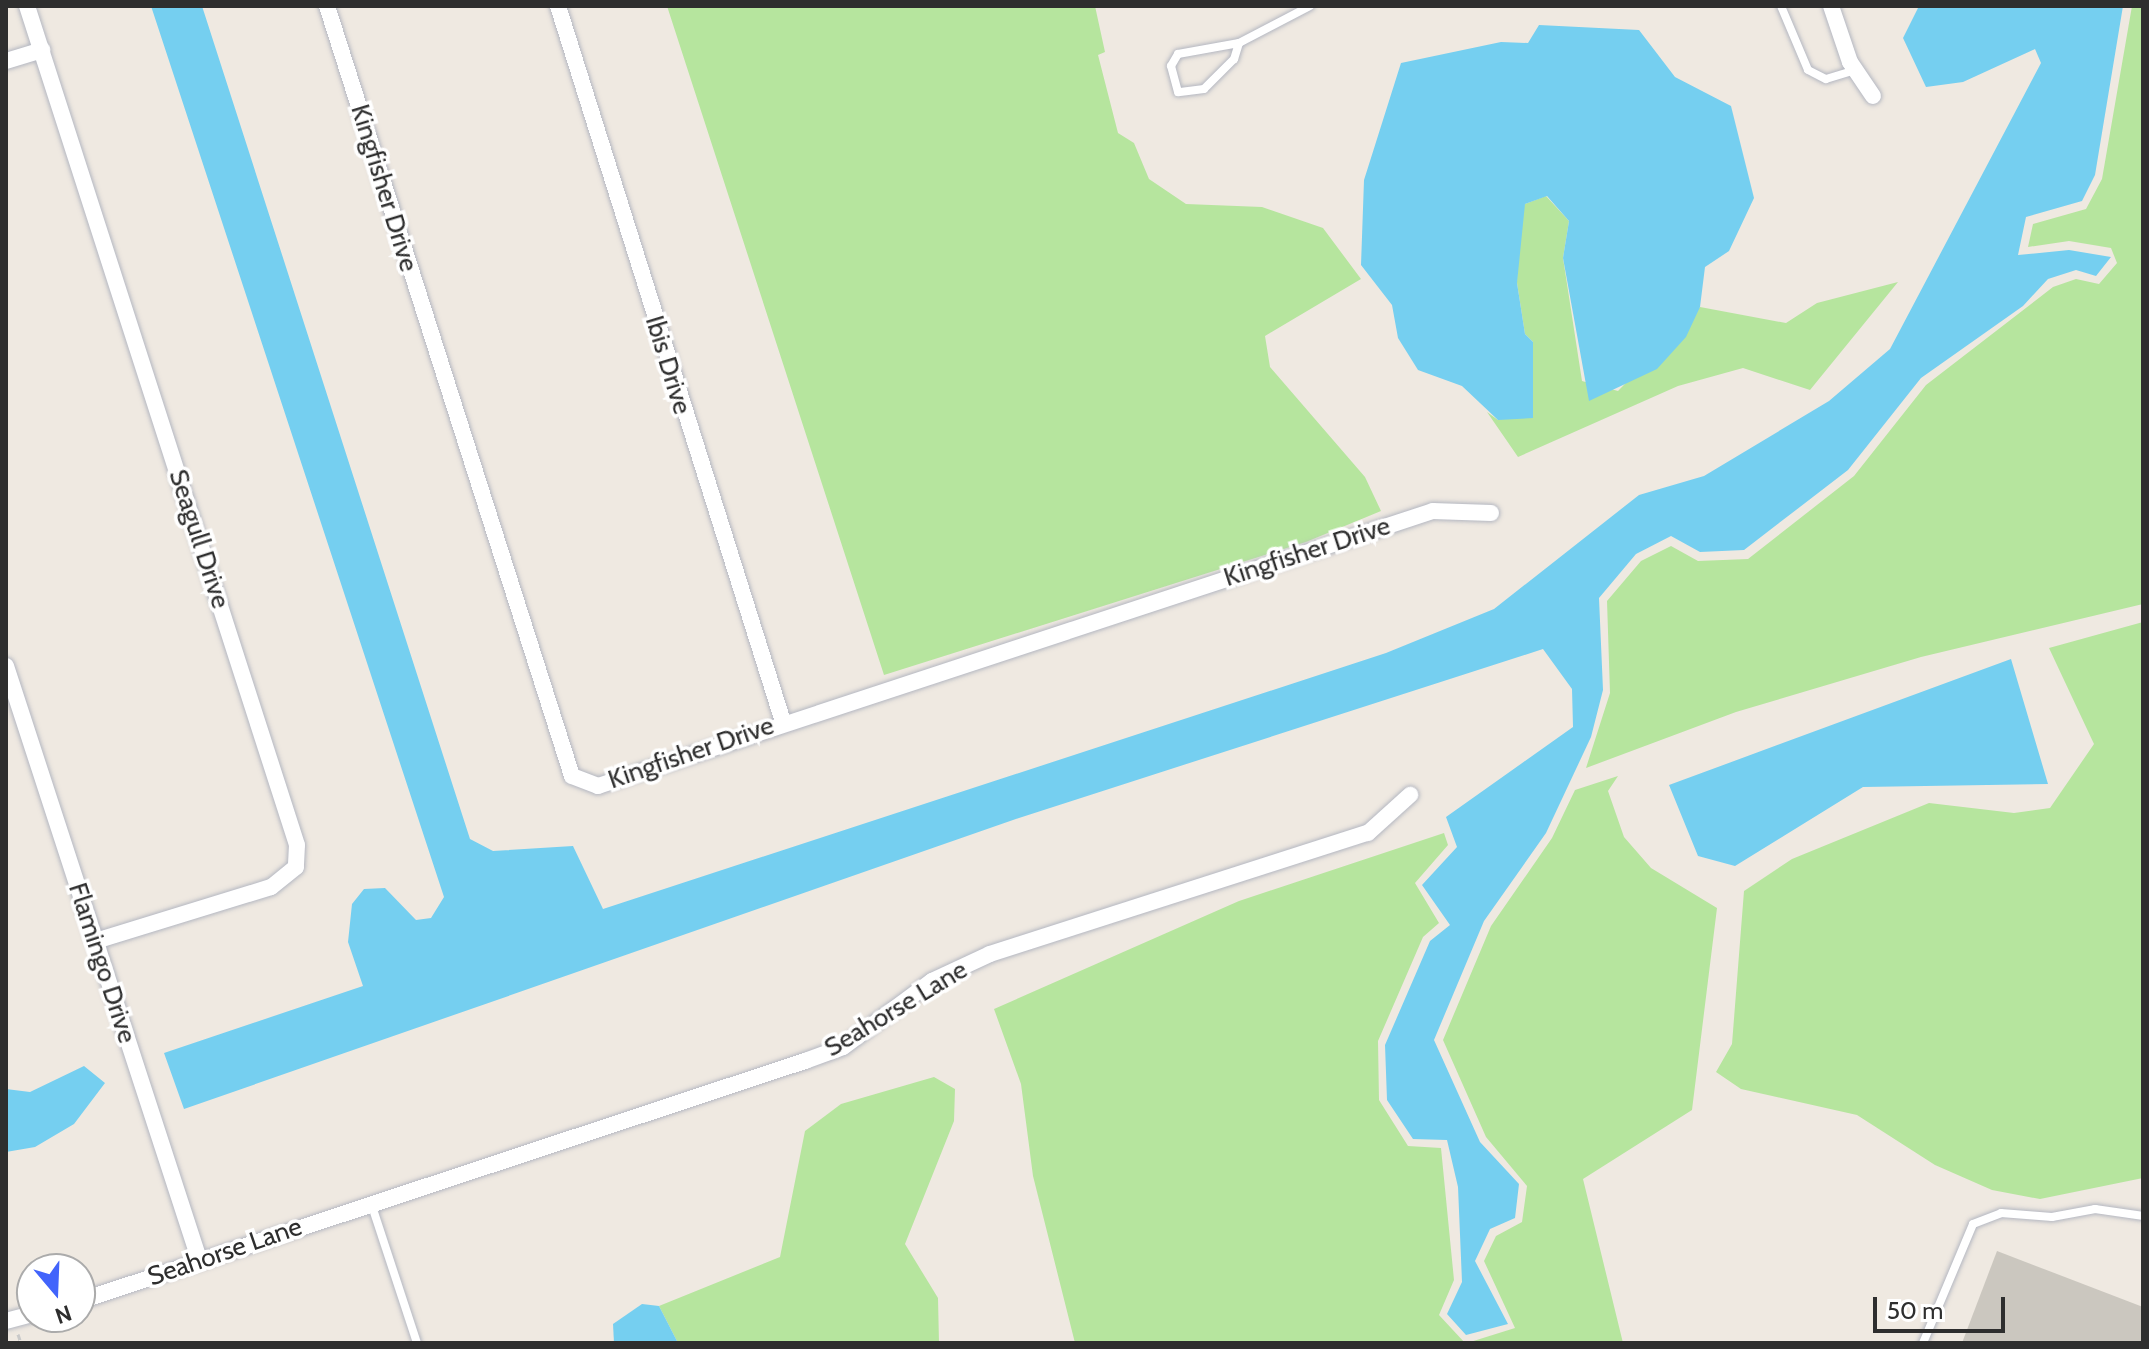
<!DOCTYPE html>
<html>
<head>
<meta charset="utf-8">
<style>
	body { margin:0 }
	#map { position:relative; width:2149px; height:1349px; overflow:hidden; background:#efe9e1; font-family:Cabin,sans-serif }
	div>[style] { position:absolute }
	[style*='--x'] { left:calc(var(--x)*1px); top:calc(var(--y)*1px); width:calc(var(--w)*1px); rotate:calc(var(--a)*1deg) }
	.green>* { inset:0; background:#b6e59e }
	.water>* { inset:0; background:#75cff0 }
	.building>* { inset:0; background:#cbc7bf }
	.path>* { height:3px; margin-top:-1.5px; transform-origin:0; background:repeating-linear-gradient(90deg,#c9c9c9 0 6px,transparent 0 10px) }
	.roads { filter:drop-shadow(0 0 2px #b4b7c1) drop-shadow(0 0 2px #b4b7c1) }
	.lane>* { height:8px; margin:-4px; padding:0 4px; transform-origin:4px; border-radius:4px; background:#fff }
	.street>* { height:16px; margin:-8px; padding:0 8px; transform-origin:8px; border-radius:8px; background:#fff }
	span { translate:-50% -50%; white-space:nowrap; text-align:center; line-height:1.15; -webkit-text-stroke:7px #fff; paint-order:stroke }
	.street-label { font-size:26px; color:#2e2e2e }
	.frame { position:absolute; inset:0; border:8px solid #2e2e2e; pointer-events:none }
	.north { position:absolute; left:16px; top:1253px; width:80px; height:80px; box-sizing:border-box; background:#fff; border:2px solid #ababab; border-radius:50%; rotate:161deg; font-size:22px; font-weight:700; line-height:32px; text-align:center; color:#2e2e2e }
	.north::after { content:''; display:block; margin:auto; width:28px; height:36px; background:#4264fb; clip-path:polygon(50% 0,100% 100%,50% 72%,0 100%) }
	.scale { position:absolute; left:1873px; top:1297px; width:132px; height:36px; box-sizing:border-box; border:4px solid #2e2e2e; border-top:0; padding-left:10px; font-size:24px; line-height:28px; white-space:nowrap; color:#2e2e2e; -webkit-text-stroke:6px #fff; paint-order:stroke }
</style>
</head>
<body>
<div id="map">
	<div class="green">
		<i style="clip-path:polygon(667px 6px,1095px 6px,1105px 52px,1098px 55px,1118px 133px,1134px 143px,1149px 179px,1186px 204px,1262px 207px,1323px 228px,1361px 279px,1265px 336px,1270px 367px,1365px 477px,1381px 511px,1306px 542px,884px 675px)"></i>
		<i style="clip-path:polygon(2132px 6px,2143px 6px,2143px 604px,1921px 657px,1736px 712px,1586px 768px,1610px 693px,1607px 601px,1641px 561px,1671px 546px,1698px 561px,1748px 559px,1854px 476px,1926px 385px,2053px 287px,2076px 279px,2099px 284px,2117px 263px,2111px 248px,2069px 241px,2028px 247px,2033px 224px,2086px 209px,2102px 179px)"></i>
		<i style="clip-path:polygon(1546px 196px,1569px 221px,1563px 258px,1582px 381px,1618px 391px,1700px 307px,1786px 323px,1817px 303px,1898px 282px,1810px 390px,1743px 368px,1678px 386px,1518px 457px,1487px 412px,1498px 420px,1532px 378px,1533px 342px,1525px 334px,1517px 283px,1518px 217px,1525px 204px)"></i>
		<i style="clip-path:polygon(2143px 622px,2143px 1178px,2040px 1199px,1992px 1190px,1935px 1165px,1857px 1115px,1741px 1089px,1716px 1072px,1732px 1044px,1744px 891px,1792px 859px,1929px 803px,2014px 813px,2050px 808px,2094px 744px,2049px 648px)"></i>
		<i style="clip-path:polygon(1618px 776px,1608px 791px,1624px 837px,1651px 868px,1717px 908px,1692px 1110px,1583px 1179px,1623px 1343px,1467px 1343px,1515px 1328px,1484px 1261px,1496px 1236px,1522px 1222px,1527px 1186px,1486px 1137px,1443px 1040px,1491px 926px,1552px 838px,1575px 790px)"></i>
		<i style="clip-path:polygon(1444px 833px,1448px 845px,1415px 883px,1439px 923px,1423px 937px,1378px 1041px,1379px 1100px,1408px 1146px,1441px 1148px,1454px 1280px,1439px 1315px,1465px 1343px,1075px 1343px,1033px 1176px,1021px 1084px,994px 1009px,1239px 901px)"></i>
		<i style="clip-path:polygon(934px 1077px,955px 1089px,954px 1121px,905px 1244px,938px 1298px,939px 1343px,678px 1343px,659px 1306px,780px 1257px,805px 1131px,841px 1104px)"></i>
	</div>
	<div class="water">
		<i style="clip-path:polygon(151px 6px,202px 6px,470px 839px,493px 851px,573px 846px,603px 909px,1386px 653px,1494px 609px,1639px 495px,1704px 476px,1829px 401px,1890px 349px,2041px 63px,2035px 49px,1963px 82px,1926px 87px,1903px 38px,1919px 6px,2123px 6px,2095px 175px,2082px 201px,2026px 217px,2018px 255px,2069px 250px,2111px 257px,2096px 276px,2076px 270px,2048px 279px,2023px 306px,1921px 378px,1848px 470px,1744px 550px,1700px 552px,1671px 536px,1636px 554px,1599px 598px,1603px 690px,1591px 737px,1546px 833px,1484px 921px,1434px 1040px,1480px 1142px,1519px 1184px,1515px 1218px,1490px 1229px,1475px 1261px,1508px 1324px,1466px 1335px,1447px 1314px,1462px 1282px,1458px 1187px,1447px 1140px,1413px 1139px,1387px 1100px,1385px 1045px,1430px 941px,1450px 925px,1422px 885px,1457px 847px,1446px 817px,1573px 727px,1572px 689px,1543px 649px,1019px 818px,184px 1109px,164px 1053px,363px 986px,348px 942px,352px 904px,364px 889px,385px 888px,416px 920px,431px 918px,444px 897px)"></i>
		<i style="clip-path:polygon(1539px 25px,1639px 30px,1675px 77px,1731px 106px,1754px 198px,1729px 251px,1705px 267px,1700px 307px,1686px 337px,1657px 369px,1589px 401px,1563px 258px,1569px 221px,1547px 196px,1525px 204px,1517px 283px,1525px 334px,1533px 342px,1533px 418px,1498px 420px,1462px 386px,1418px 370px,1398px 338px,1392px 305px,1361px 265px,1364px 180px,1401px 63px,1501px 42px,1528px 43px)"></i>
		<i style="clip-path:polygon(2011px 659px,2048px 784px,1863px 787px,1735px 866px,1698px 856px,1669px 785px)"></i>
		<i style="clip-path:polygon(84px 1066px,105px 1083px,74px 1124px,35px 1147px,6px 1152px,6px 1089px,30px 1092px)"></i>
		<i style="clip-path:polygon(642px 1304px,659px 1306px,678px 1343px,614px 1343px,613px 1324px)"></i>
	</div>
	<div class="building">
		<i style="clip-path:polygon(1997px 1251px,2143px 1307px,2143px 1343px,1962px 1343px)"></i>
	</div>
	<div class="path">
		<i style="--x:18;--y:1334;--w:9;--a:72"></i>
	</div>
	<div class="roads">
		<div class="lane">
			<i style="--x:1781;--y:6;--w:69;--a:67.1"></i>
			<i style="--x:1808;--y:70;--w:20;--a:27"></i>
			<i style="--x:1826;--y:79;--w:30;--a:-17"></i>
			<i style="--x:1239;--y:43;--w:17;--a:107"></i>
			<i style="--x:1234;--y:59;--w:42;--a:135"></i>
			<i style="--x:1204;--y:89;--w:26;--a:173"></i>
			<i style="--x:1178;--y:92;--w:27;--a:-105"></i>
			<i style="--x:1171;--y:66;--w:14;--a:-60"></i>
			<i style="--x:1178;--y:54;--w:62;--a:-10.2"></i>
			<i style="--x:1239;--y:43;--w:80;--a:-27.5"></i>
			<i style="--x:371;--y:1203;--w:147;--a:71.8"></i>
			<i style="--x:1923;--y:1343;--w:129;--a:-67.2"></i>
			<i style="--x:1973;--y:1224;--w:30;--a:-21"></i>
			<i style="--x:2001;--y:1213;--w:51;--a:4.5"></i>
			<i style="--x:2052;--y:1217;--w:44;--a:-10.5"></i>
			<i style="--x:2095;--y:1209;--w:49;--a:8.3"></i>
		</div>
		<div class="street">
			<i style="--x:27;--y:6;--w:881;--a:72.16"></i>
			<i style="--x:297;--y:845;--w:22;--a:93"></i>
			<i style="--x:296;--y:867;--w:32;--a:141"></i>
			<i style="--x:271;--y:887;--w:184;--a:162.9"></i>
			<i style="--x:327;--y:6;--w:808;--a:72.35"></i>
			<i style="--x:572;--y:776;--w:28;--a:21"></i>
			<i style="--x:598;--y:786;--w:879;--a:-18.23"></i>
			<i style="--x:1433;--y:511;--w:58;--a:2"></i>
			<i style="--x:558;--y:6;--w:751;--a:72.55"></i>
			<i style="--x:1831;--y:6;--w:59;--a:71.3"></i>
			<i style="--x:1850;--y:62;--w:41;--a:55.9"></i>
			<i style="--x:6;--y:61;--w:38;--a:-17"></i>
			<i style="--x:6;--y:666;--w:624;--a:71.97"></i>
			<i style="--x:80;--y:1301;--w:764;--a:-18.32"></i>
			<i style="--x:805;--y:1061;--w:40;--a:-20.2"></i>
			<i style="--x:843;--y:1047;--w:111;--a:-36.6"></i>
			<i style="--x:932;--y:981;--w:64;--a:-25"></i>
			<i style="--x:990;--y:954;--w:397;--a:-17.8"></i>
			<i style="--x:1368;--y:833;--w:57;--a:-42.1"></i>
			<i style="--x:6;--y:1321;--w:27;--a:-15"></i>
		</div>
	</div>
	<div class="street-label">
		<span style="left:384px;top:188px;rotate:73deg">Kingfisher Drive</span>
		<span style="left:668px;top:365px;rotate:73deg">Ibis Drive</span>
		<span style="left:199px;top:539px;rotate:72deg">Seagull Drive</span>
		<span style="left:1307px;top:552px;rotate:-18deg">Kingfisher Drive</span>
		<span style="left:691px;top:753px;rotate:-19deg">Kingfisher Drive</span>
		<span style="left:102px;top:963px;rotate:72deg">Flamingo Drive</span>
		<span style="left:896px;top:1009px;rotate:-31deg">Seahorse Lane</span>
		<span style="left:225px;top:1252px;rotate:-19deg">Seahorse Lane</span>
	</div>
	<div class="frame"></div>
	<div class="north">N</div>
	<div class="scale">50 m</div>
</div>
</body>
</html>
